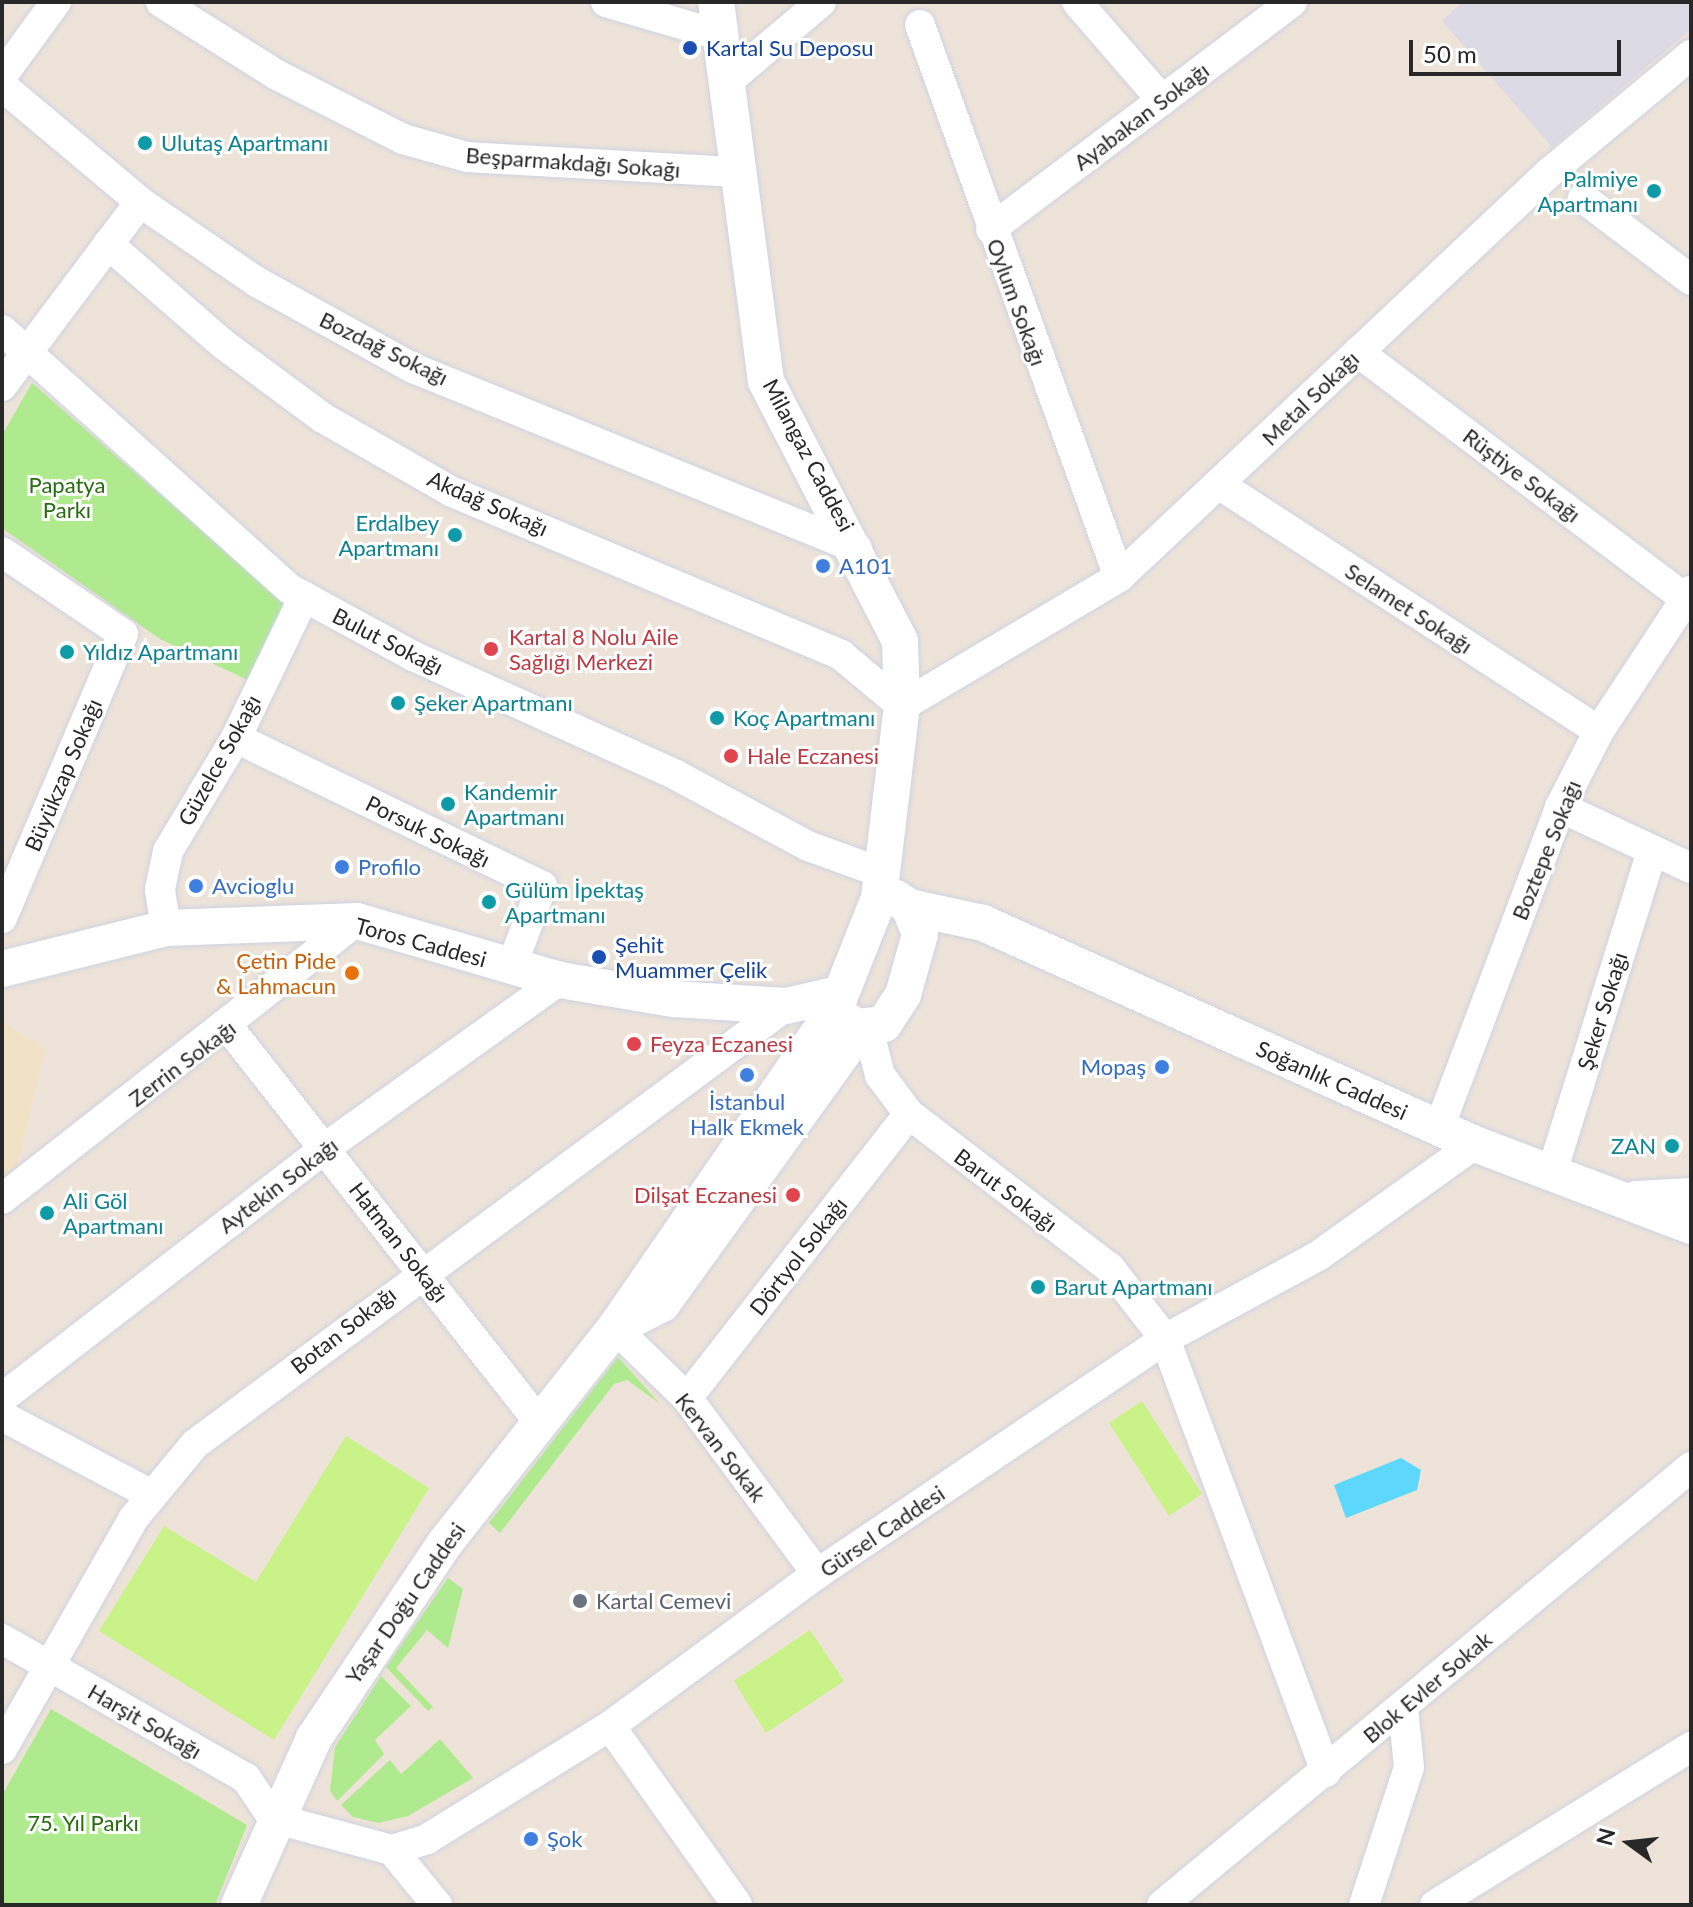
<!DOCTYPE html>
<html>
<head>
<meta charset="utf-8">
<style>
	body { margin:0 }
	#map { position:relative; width:1693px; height:1907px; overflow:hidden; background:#ede3d8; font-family:Lato,sans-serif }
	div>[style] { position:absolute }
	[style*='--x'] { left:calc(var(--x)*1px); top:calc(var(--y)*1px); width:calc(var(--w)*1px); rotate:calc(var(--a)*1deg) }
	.industrial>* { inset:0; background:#dcdae4 }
	.education>* { inset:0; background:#f1e1c5 }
	.green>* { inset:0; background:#b0ea8e }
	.pitch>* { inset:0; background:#c9f388 }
	.water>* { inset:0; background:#5ed7fc }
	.roads { filter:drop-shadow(0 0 2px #cdd2e4) drop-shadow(0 0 2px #cdd2e4) }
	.minor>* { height:30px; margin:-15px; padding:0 15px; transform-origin:15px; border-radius:15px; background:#fff }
	.tertiary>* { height:36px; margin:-18px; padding:0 18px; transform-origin:18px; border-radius:18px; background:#fff }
	.dots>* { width:22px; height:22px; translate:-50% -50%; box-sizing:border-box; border:4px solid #fff; border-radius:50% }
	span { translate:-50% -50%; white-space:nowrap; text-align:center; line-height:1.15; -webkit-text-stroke:6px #fff; paint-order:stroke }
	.transit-label { font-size:22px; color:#164399 }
	.left { translate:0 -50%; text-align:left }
	.street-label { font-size:22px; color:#282828 }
	.culture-label { font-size:22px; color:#0d838f }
	.right { translate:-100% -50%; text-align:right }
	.park-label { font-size:22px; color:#276c11 }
	.shop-label { font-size:22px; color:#366cbe }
	.health-label { font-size:22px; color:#be3a42 }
	.food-label { font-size:22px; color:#c56008 }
	.worship-label { font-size:22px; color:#5b616d }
	.frame { position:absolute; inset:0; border:4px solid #282828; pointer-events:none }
	.north { position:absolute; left:1589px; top:1803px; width:80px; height:80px; -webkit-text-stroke:6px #fff; paint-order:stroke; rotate:285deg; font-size:22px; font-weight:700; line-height:32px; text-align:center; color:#282828 }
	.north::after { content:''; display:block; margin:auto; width:28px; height:36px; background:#282828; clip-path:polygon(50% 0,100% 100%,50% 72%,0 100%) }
	.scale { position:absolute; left:1409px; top:40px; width:212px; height:36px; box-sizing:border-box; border:4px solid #282828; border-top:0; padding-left:10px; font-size:24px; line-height:28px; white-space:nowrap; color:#282828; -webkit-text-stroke:6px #fff; paint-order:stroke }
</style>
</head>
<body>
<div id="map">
	<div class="industrial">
		<i style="clip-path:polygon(1462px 2px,1691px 2px,1691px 29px,1552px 147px,1442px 21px)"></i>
	</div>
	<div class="education">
		<i style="clip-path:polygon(2px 1022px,45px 1049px,17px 1166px,2px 1179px)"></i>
	</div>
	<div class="green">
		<i style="clip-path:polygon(32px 383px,285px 603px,248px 680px,160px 639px,2px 528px,2px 435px)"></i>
		<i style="clip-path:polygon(618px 1357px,659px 1403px,627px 1380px,614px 1384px,500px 1533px,489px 1523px)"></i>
		<i style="clip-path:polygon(448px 1578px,463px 1589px,448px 1648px,427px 1630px,396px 1668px,433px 1707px,428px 1711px,386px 1667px)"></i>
		<i style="clip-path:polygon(381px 1676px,411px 1706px,375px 1740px,384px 1754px,337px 1801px,330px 1791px,335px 1747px)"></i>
		<i style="clip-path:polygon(51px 1709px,247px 1825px,215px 1905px,2px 1905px,2px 1795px)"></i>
		<i style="clip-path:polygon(440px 1739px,473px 1778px,408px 1816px,378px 1823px,353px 1817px,341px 1805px,390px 1760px,401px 1774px)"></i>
	</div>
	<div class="pitch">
		<i style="clip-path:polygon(1142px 1401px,1202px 1494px,1169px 1516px,1109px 1423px)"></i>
		<i style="clip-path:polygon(346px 1436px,429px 1488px,274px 1740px,99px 1631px,164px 1526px,256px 1582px)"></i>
		<i style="clip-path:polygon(810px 1630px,844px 1681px,766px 1733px,734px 1681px)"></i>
	</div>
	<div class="water">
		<i style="clip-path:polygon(1401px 1458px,1421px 1470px,1417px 1490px,1346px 1518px,1334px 1485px)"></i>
	</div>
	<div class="roads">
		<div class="minor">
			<i style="--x:161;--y:2;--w:137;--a:32.2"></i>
			<i style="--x:277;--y:75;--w:141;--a:26.9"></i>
			<i style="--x:403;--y:139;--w:66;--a:15.7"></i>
			<i style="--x:467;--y:157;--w:269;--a:3.2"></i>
			<i style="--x:606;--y:2;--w:121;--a:16.3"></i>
			<i style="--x:1077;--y:2;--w:130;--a:49.1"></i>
			<i style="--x:920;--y:25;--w:587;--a:70.18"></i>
			<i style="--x:2;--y:76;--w:92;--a:-53.9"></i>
			<i style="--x:728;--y:81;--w:122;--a:-40.3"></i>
			<i style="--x:2;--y:86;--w:180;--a:40"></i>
			<i style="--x:140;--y:202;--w:142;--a:34.4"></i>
			<i style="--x:257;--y:282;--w:178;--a:28.9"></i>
			<i style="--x:413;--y:368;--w:479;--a:22.1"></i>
			<i style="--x:1583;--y:198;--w:136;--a:37.2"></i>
			<i style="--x:991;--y:229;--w:377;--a:-37"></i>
			<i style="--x:108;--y:244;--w:152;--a:41"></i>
			<i style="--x:223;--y:344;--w:124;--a:36.5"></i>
			<i style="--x:323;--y:418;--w:149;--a:29.8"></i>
			<i style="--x:452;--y:492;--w:422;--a:22.7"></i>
			<i style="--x:841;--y:655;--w:80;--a:39.9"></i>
			<i style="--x:902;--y:706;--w:252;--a:-30.7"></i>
			<i style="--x:1119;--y:577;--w:591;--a:-43.22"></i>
			<i style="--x:1550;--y:172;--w:183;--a:-39.7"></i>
			<i style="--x:2;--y:330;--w:387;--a:42"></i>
			<i style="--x:290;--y:589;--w:140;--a:28.6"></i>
			<i style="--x:413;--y:656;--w:289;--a:24.3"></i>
			<i style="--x:676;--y:775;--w:150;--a:28.3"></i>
			<i style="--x:808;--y:846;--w:79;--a:20"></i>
			<i style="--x:1358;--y:352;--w:411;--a:37"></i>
			<i style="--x:2;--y:386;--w:230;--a:-53.1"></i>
			<i style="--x:1220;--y:485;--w:452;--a:33"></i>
			<i style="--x:2;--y:552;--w:146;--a:34.1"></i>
			<i style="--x:123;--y:634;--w:309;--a:113.1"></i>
			<i style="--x:236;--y:738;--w:340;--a:25.8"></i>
			<i style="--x:542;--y:886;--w:87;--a:110.9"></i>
			<i style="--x:1560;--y:807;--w:145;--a:25"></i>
			<i style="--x:166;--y:928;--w:39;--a:-99"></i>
			<i style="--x:160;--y:889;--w:39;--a:-78"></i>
			<i style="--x:168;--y:851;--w:132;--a:-59"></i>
			<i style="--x:236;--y:738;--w:157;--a:-64.3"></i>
			<i style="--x:229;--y:1028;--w:500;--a:51.8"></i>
			<i style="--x:868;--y:1029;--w:48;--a:75.4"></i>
			<i style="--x:880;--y:1075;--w:49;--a:53.4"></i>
			<i style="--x:909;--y:1114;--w:253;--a:37.5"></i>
			<i style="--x:1110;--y:1268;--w:90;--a:52.2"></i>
			<i style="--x:1165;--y:1339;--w:462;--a:69.6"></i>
			<i style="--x:1439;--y:1128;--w:343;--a:-69.3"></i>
			<i style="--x:1560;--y:807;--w:85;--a:-62.8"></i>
			<i style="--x:1599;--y:731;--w:168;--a:-56.7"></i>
			<i style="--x:1552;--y:1172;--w:337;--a:-72.7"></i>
			<i style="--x:2;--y:1199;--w:451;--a:-38.1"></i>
			<i style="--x:615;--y:1328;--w:100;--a:44.2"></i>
			<i style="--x:687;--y:1398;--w:219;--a:53.5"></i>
			<i style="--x:2;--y:1398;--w:408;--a:-37.7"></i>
			<i style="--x:325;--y:1148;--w:289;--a:-35.6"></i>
			<i style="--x:687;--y:1398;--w:360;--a:-52"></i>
			<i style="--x:2;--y:1416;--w:167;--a:27.8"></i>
			<i style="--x:2;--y:1639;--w:281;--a:29.7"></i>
			<i style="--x:246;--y:1778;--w:48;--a:56"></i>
			<i style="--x:273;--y:1818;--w:123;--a:15.1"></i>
			<i style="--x:392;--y:1850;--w:37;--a:-17"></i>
			<i style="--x:427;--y:1839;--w:215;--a:-31.7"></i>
			<i style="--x:610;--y:1726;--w:257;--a:-36.3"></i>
			<i style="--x:817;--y:1574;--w:420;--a:-34"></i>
			<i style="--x:1165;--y:1339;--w:174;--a:-28.5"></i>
			<i style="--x:1318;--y:1256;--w:193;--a:-35.5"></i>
			<i style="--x:610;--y:1726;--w:219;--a:54.6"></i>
			<i style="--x:2;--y:1749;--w:265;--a:-60.3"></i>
			<i style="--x:133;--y:1519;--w:97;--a:-50.4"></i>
			<i style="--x:195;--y:1444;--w:736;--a:-36.54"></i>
			<i style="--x:392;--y:1850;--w:71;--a:50.7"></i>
			<i style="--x:1162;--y:1905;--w:687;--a:-39.62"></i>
			<i style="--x:1364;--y:1905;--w:145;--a:-71.9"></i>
			<i style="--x:1409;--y:1767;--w:59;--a:-95.8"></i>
			<i style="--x:1435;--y:1905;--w:301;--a:-31.7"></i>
		</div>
		<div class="tertiary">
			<i style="--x:909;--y:907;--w:76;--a:12.2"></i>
			<i style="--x:983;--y:923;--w:539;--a:24.19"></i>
			<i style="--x:1475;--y:1144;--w:231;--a:20.8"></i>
			<i style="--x:2;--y:969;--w:169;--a:-14"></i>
			<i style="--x:166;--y:928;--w:191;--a:-2.1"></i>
			<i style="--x:357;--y:921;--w:211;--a:16.2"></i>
			<i style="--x:560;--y:980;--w:116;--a:9.5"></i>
			<i style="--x:674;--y:999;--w:112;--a:3.6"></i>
			<i style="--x:786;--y:1006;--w:54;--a:-12.8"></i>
			<i style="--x:841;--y:1016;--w:19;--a:36"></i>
			<i style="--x:856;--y:1027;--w:28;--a:-6"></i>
			<i style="--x:884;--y:1024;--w:35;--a:-57"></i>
			<i style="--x:903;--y:995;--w:63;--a:-74.4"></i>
			<i style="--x:920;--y:934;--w:29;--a:-112"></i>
			<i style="--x:909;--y:907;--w:16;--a:-145"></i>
			<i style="--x:1636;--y:1199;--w:55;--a:-3.1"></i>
			<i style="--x:615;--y:1328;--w:53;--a:-27.1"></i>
			<i style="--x:662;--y:1304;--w:340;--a:-54.2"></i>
			<i style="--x:239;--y:1905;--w:183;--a:-65.8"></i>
			<i style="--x:314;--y:1738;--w:235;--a:-56.1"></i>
			<i style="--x:445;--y:1543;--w:274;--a:-51.7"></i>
			<i style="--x:615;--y:1328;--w:388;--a:-55.4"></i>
			<i style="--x:835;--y:1009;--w:119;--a:-68.4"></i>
			<i style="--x:879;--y:898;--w:193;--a:-83.2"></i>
			<i style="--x:902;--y:706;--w:65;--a:-91.8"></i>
			<i style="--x:900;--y:641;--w:292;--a:-117.3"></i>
			<i style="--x:766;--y:381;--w:382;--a:-97.5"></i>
		</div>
	</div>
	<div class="dots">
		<i style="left:690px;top:48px;background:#1a4fb4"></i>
		<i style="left:145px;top:143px;background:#0f9aa8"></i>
		<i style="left:1654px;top:191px;background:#0f9aa8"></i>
		<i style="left:455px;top:535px;background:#0f9aa8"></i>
		<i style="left:823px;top:566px;background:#3f7fe0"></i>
		<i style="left:491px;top:649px;background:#e0444e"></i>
		<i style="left:67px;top:652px;background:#0f9aa8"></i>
		<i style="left:398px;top:703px;background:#0f9aa8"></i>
		<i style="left:717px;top:718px;background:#0f9aa8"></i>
		<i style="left:731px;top:756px;background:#e0444e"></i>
		<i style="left:448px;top:804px;background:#0f9aa8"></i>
		<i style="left:342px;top:867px;background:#3f7fe0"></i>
		<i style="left:196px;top:886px;background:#3f7fe0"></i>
		<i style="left:489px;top:902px;background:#0f9aa8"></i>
		<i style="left:599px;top:957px;background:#1a4fb4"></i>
		<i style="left:352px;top:973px;background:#e8710a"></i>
		<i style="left:634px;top:1044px;background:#e0444e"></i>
		<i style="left:1162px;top:1067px;background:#3f7fe0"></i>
		<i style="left:747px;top:1075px;background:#3f7fe0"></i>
		<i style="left:1672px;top:1146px;background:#0f9aa8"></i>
		<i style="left:793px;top:1195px;background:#e0444e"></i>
		<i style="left:47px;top:1213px;background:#0f9aa8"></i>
		<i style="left:1038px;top:1287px;background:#0f9aa8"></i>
		<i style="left:580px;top:1601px;background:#6b7280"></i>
		<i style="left:531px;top:1839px;background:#3f7fe0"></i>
	</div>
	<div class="transit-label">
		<span class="left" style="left:706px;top:48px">Kartal Su Deposu</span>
		<span class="left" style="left:615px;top:957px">Şehit<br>Muammer Çelik</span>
	</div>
	<div class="street-label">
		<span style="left:1141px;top:116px;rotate:-37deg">Ayabakan Sokağı</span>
		<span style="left:573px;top:162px;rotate:4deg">Beşparmakdağı Sokağı</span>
		<span style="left:1017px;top:302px;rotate:70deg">Oylum Sokağı</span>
		<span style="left:384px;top:348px;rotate:26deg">Bozdağ Sokağı</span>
		<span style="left:1310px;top:398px;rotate:-44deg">Metal Sokağı</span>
		<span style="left:809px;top:455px;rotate:62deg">Milangaz Caddesi</span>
		<span style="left:1522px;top:475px;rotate:37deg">Rüştiye Sokağı</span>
		<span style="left:488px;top:503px;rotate:24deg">Akdağ Sokağı</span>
		<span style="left:1409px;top:608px;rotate:33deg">Selamet Sokağı</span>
		<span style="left:388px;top:641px;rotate:27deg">Bulut Sokağı</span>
		<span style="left:219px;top:760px;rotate:-61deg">Güzelce Sokağı</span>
		<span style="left:63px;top:775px;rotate:-67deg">Büyükzap Sokağı</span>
		<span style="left:428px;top:831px;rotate:26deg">Porsuk Sokağı</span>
		<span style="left:1546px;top:850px;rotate:-68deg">Boztepe Sokağı</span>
		<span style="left:421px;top:942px;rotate:15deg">Toros Caddesi</span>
		<span style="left:1602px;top:1011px;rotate:-73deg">Şeker Sokağı</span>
		<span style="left:182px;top:1063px;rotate:-37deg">Zerrin Sokağı</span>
		<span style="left:1332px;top:1080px;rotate:24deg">Soğanlık Caddesi</span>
		<span style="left:278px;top:1185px;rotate:-37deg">Aytekin Sokağı</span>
		<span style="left:1006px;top:1190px;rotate:37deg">Barut Sokağı</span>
		<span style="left:399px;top:1242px;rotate:52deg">Hatman Sokağı</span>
		<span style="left:798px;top:1256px;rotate:-52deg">Dörtyol Sokağı</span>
		<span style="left:343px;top:1330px;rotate:-38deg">Botan Sokağı</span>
		<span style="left:721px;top:1447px;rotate:52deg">Kervan Sokak</span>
		<span style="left:882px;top:1531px;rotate:-34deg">Gürsel Caddesi</span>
		<span style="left:405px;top:1603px;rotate:-55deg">Yaşar Doğu Caddesi</span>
		<span style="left:1427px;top:1687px;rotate:-40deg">Blok Evler Sokak</span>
		<span style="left:145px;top:1721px;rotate:30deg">Harşit Sokağı</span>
	</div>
	<div class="culture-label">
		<span class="left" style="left:161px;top:143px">Ulutaş Apartmanı</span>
		<span class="right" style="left:1638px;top:191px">Palmiye<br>Apartmanı</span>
		<span class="right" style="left:439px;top:535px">Erdalbey<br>Apartmanı</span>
		<span class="left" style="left:83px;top:652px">Yıldız Apartmanı</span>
		<span class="left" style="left:414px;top:703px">Şeker Apartmanı</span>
		<span class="left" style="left:733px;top:718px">Koç Apartmanı</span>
		<span class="left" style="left:464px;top:804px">Kandemir<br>Apartmanı</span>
		<span class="left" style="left:505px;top:902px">Gülüm İpektaş<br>Apartmanı</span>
		<span class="right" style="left:1656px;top:1146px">ZAN</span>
		<span class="left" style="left:63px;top:1213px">Ali Göl<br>Apartmanı</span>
		<span class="left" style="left:1054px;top:1287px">Barut Apartmanı</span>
	</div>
	<div class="park-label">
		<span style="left:67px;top:497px">Papatya<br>Parkı</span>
		<span style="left:83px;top:1823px">75. Yıl Parkı</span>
	</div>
	<div class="shop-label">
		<span class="left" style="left:839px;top:566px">A101</span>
		<span class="left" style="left:358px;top:867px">Profilo</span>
		<span class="left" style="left:212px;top:886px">Avcioglu</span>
		<span class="right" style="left:1146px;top:1067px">Mopaş</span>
		<span style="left:747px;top:1114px">İstanbul<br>Halk Ekmek</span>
		<span class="left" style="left:547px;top:1839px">Şok</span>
	</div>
	<div class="health-label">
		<span class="left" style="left:509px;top:649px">Kartal 8 Nolu Aile<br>Sağlığı Merkezi</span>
		<span class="left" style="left:747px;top:756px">Hale Eczanesi</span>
		<span class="left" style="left:650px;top:1044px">Feyza Eczanesi</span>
		<span class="right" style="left:777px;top:1195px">Dilşat Eczanesi</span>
	</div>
	<div class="food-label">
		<span class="right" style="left:336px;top:973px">Çetin Pide<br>&amp; Lahmacun</span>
	</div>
	<div class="worship-label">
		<span class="left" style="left:596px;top:1601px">Kartal Cemevi</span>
	</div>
	<div class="frame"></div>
	<div class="north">N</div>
	<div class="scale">50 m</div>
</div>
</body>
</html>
